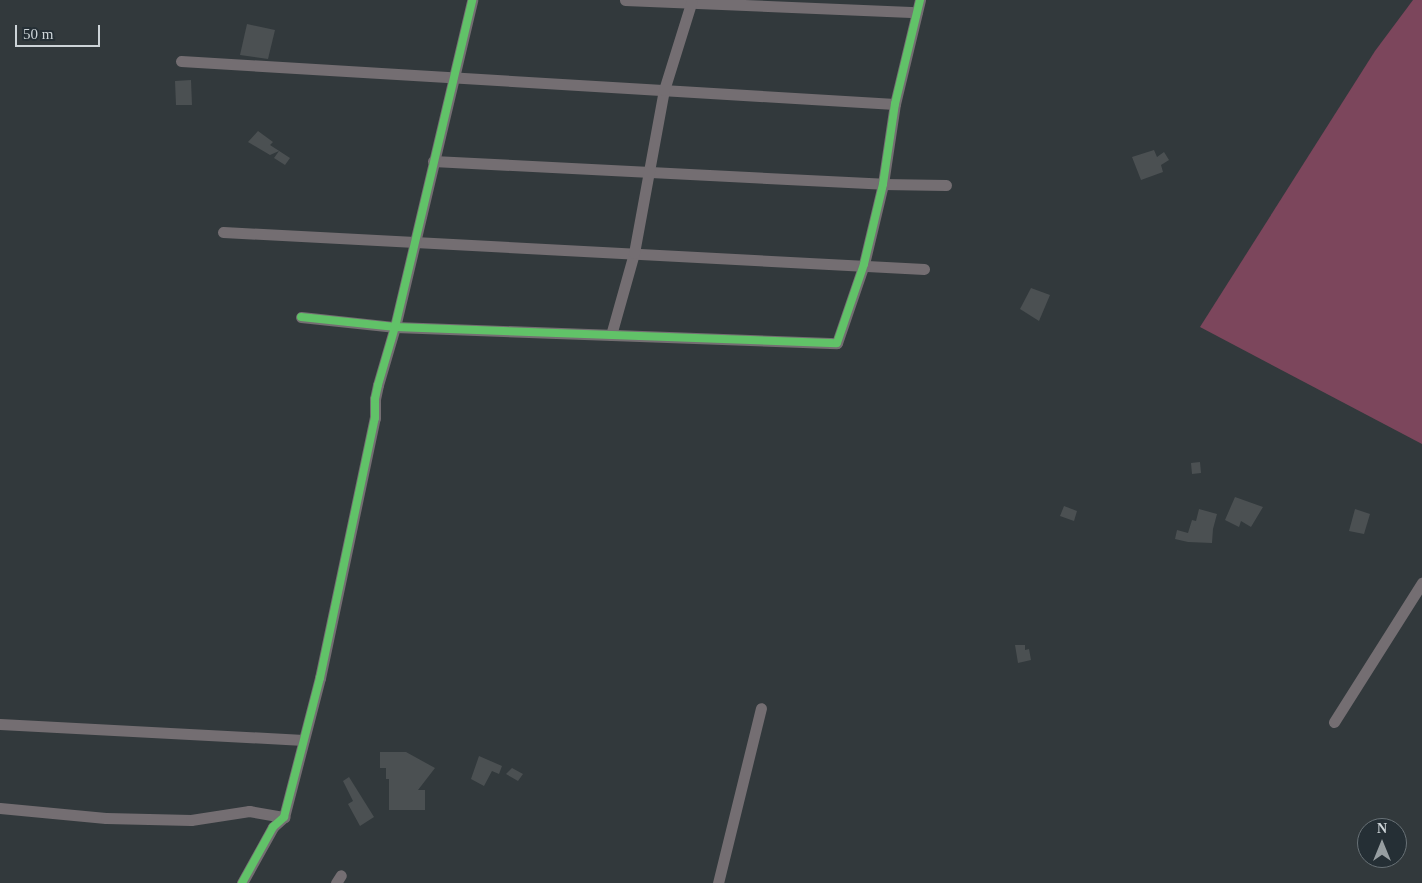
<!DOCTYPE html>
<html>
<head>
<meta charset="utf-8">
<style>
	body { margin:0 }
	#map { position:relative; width:1422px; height:883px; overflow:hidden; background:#32393c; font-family:"Times New Roman",serif }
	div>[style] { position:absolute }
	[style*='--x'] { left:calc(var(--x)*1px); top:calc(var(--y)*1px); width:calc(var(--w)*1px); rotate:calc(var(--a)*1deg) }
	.green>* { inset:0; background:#7c465c }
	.building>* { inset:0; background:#4b5052 }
	.street>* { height:11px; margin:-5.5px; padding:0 5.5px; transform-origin:5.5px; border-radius:5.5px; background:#746e72 }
	.cycleway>* { height:8px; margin:-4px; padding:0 4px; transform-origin:4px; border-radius:4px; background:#61c268 }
	span { translate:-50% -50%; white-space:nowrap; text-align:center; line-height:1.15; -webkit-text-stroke:4px #252f35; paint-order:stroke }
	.north { position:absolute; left:1357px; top:818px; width:50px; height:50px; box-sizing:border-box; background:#252f35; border:1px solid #687176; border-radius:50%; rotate:0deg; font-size:14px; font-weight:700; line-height:20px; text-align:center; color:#cdd4d8 }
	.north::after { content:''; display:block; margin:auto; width:18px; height:22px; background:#979ea1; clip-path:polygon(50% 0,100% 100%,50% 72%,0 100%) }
	.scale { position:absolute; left:15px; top:25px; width:85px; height:22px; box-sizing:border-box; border:2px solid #cdd4d8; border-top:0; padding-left:6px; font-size:15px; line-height:18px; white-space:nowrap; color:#cdd4d8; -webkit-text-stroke:4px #252f35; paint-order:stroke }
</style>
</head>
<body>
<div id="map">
	<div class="green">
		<i style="clip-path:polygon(1413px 0,1422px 0,1422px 444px,1200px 327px,1375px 51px)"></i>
	</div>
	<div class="building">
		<i style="clip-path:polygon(247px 24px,275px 30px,268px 59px,240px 55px)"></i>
		<i style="clip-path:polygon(191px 80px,192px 105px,176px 105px,175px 81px)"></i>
		<i style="clip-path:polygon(258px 131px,273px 142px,270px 145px,290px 158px,285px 165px,274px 158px,279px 151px,270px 155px,248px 142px)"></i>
		<i style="clip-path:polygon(1154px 150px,1157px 157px,1164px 152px,1169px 160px,1161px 165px,1163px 172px,1141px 180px,1132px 157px)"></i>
		<i style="clip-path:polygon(1031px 288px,1050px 295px,1039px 321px,1020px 309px)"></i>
		<i style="clip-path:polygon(1200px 462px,1201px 473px,1192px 474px,1191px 463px)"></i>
		<i style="clip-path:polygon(1235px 497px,1263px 507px,1251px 527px,1241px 521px,1239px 527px,1225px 520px)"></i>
		<i style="clip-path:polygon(1064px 506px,1077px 511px,1074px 521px,1060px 516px)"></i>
		<i style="clip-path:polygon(1199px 509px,1217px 514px,1213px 529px,1212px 543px,1188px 542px,1175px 539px,1177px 530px,1188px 533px,1192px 520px,1196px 521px)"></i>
		<i style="clip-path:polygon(1355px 509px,1370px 514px,1364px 534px,1349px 531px)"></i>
		<i style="clip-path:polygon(1015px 645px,1025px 645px,1025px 650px,1029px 649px,1031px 660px,1018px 663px)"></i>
		<i style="clip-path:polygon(380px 752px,406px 752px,435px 768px,418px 790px,425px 790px,425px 810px,389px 810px,389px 779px,386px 779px,386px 768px,380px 768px)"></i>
		<i style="clip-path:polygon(479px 756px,502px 766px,499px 774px,492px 771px,484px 786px,471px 779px)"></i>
		<i style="clip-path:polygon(512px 768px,523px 774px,518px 781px,506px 774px)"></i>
		<i style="clip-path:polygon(349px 777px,374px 817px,360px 826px,348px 804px,353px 801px,343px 781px)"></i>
	</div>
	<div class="street">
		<i style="--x:625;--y:0;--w:292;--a:2.4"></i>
		<i style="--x:181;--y:61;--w:715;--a:3.45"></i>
		<i style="--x:433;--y:161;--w:451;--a:2.9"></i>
		<i style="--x:883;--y:184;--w:63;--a:0.9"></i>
		<i style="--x:223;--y:232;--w:702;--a:3.02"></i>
		<i style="--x:301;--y:317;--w:95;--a:6.1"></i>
		<i style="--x:395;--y:327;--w:442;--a:2.1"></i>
		<i style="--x:837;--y:343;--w:83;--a:-71.1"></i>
		<i style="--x:864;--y:264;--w:82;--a:-76.6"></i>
		<i style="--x:883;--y:184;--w:81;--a:-81.5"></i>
		<i style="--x:895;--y:104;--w:107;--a:-76.5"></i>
		<i style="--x:611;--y:335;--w:85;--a:-74.3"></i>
		<i style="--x:634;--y:253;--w:166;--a:-79.6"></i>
		<i style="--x:664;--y:90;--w:94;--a:-72.7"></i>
		<i style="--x:1334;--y:722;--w:165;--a:-57.7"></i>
		<i style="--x:0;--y:724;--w:304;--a:3"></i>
		<i style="--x:0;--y:808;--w:106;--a:5.4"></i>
		<i style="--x:106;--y:818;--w:85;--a:1.3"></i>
		<i style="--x:191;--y:820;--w:59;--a:-8.8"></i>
		<i style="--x:249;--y:811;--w:36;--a:10"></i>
		<i style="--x:242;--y:883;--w:64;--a:-61"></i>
		<i style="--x:273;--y:827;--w:15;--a:-42"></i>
		<i style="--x:284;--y:817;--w:144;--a:-75.5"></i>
		<i style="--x:320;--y:678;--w:266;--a:-78.1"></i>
		<i style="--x:375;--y:418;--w:19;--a:-90"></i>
		<i style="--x:375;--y:399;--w:14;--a:-78"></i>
		<i style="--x:378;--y:385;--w:60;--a:-73.7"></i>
		<i style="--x:395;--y:327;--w:336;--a:-76.7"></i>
		<i style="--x:336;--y:883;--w:9;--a:-58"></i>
		<i style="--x:718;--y:883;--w:180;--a:-76.2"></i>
	</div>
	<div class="cycleway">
		<i style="--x:301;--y:317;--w:95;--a:6.1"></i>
		<i style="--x:395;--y:327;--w:442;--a:2.1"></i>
		<i style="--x:837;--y:343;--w:83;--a:-71.1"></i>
		<i style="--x:864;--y:264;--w:82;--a:-76.6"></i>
		<i style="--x:883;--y:184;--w:81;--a:-81.5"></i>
		<i style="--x:895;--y:104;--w:107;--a:-76.5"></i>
		<i style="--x:242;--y:883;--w:64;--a:-61"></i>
		<i style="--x:273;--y:827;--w:15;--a:-42"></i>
		<i style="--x:284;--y:817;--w:144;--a:-75.5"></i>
		<i style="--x:320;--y:678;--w:266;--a:-78.1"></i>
		<i style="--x:375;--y:418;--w:19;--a:-90"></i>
		<i style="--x:375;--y:399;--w:14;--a:-78"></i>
		<i style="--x:378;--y:385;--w:60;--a:-73.7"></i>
		<i style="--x:395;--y:327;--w:336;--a:-76.7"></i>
	</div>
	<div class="north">N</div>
	<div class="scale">50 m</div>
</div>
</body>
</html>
